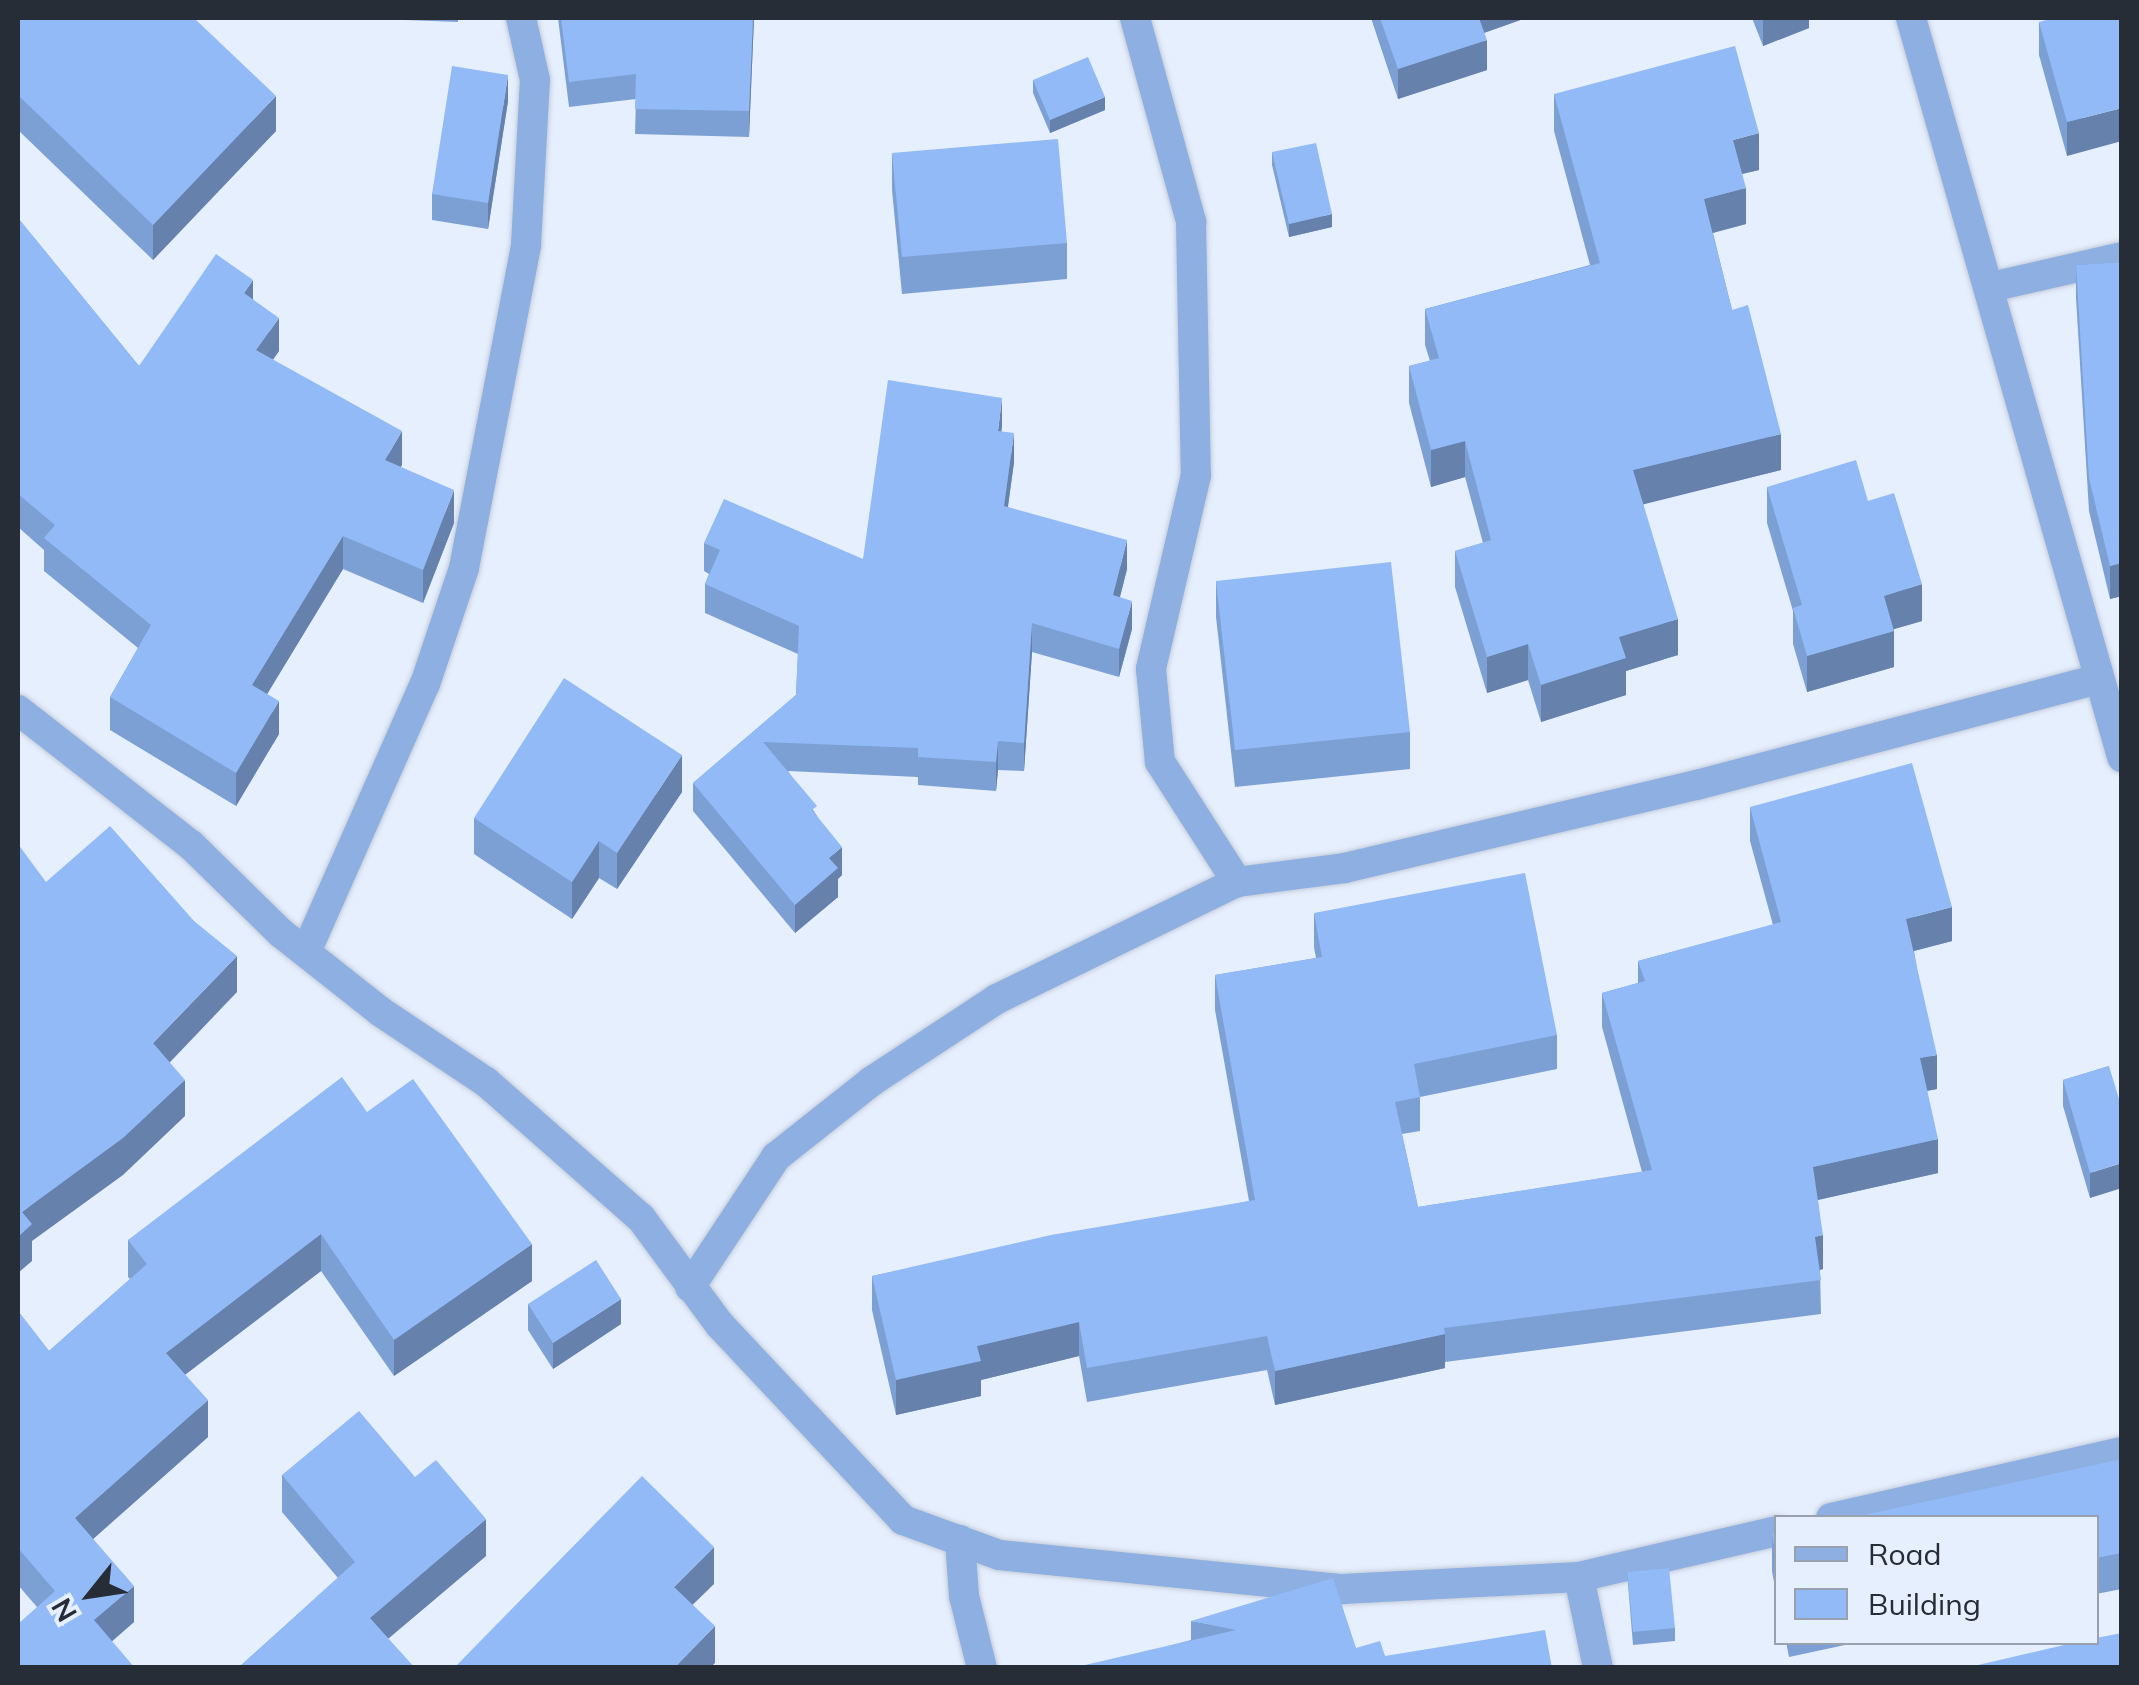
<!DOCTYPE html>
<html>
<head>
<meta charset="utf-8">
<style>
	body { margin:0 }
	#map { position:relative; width:2139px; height:1685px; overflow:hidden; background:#e6effe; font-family:Mulish,sans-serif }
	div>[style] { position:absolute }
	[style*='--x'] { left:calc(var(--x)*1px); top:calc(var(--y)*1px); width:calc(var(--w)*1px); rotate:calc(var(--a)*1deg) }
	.roads { filter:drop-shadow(0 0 2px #c4ccda) drop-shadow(0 0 2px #c4ccda) }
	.minor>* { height:30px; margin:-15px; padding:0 15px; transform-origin:15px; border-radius:15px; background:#8dafe1 }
	.wall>* { inset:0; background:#7da0d4 }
	.shaded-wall>* { inset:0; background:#6682ac }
	.building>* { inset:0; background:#91baf6 }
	span { translate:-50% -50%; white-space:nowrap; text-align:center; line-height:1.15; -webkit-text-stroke:10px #e6effe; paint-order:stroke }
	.frame { position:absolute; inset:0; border:20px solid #272d36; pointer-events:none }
	.legend { position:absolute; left:1774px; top:1515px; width:325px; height:130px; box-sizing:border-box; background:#e6effe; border:2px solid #9aa1ae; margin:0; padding:12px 18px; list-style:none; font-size:30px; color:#272d36 }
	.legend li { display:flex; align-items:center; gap:20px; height:50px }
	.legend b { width:50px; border:2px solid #9aa1ae }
	.north { position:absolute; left:40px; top:1545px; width:100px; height:100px; -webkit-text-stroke:8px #e6effe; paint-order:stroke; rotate:240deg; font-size:28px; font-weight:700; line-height:40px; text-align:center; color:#272d36 }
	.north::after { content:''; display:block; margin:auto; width:35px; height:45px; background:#272d36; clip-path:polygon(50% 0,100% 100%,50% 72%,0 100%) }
</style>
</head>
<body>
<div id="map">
	<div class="roads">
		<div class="minor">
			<i style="--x:1135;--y:18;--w:212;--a:74.6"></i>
			<i style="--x:1191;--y:222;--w:253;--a:88.9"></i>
			<i style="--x:1196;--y:475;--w:199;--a:103.1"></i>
			<i style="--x:1151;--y:669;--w:93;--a:84.5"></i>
			<i style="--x:1160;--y:762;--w:143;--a:57.3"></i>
			<i style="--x:1911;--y:18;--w:769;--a:74.06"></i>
			<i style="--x:1991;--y:287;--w:134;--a:-12.9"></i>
			<i style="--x:18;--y:710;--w:219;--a:38"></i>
			<i style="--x:191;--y:845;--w:126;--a:44.4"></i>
			<i style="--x:281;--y:933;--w:127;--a:38.3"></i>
			<i style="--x:381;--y:1012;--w:126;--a:33.7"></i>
			<i style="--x:486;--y:1082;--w:206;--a:41.3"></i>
			<i style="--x:641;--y:1218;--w:133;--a:53.6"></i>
			<i style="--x:720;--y:1325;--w:267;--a:46.8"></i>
			<i style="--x:903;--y:1520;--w:102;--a:20"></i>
			<i style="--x:999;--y:1555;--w:345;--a:5.7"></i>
			<i style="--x:1342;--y:1589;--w:237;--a:-2.9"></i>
			<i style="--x:1579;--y:1577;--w:202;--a:-13.1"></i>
			<i style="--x:306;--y:952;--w:293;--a:-66.1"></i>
			<i style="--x:425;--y:684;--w:122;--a:-71.4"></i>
			<i style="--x:464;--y:568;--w:329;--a:-79.1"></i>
			<i style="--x:526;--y:245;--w:165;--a:-86.9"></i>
			<i style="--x:535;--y:80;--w:64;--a:-102.7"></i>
			<i style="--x:690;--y:1287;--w:156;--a:-56.5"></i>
			<i style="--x:776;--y:1157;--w:122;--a:-38.4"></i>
			<i style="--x:872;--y:1081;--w:149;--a:-33.3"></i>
			<i style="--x:997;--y:999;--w:267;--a:-26"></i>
			<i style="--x:1237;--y:882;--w:109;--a:-7.4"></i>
			<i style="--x:1345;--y:868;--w:362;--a:-13.3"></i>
			<i style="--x:1697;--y:785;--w:414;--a:-14.8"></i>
			<i style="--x:1831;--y:1518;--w:298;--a:-12.8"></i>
			<i style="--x:960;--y:1540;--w:56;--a:85.9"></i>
			<i style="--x:964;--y:1596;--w:74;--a:76"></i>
			<i style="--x:1579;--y:1577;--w:93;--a:78.2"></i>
		</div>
	</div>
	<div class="wall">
		<i style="clip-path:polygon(18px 18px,276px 131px,153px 260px,18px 130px)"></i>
		<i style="clip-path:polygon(351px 18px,458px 18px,458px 22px)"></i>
		<i style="clip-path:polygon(558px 18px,754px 18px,749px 137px,635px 134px,636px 99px,569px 107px)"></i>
		<i style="clip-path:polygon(1371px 18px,1526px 18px,1484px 33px,1487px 70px,1398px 99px)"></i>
		<i style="clip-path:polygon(1752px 18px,1809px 18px,1809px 28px,1763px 46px)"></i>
		<i style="clip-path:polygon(2122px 18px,2067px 156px,2039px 55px,2039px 22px)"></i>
		<i style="clip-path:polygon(1033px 80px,1105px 110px,1050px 133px,1033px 93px)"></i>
		<i style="clip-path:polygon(1554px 94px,1759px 170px,1742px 174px,1746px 224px,1713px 233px,1732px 310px,1781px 470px,1643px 504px,1678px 655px,1626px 671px,1626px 695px,1541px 722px,1528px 680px,1487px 693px,1455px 587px,1455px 551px,1483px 543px,1465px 477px,1431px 487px,1409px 403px,1409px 366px,1430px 361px,1425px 345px,1425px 309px,1590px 265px,1554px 131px)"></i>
		<i style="clip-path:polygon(508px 101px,488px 229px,432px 220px,432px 194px)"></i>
		<i style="clip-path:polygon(1272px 152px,1332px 227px,1289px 237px,1272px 165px)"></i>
		<i style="clip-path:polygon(892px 153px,1067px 243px,1067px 279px,902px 294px,892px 190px)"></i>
		<i style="clip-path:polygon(18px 218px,139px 366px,253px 299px,279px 351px,273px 360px,402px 465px,400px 467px,454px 523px,423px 603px,343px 569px,267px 694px,279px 734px,236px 806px,110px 730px,110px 697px,138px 648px,44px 571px,44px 550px,18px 527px)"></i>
		<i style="clip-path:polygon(2122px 262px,2122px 596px,2110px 599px,2089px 511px,2076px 298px,2076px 265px)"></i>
		<i style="clip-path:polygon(1002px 426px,1001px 431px,1014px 462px,1008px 507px,1127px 569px,1120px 597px,1132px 629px,1119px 677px,1032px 652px,1024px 771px,998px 770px,996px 791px,918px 785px,918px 777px,788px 771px,817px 816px,842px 875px,838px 879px,838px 897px,795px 933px,693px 811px,693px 783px,796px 695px,798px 654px,705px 613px,705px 584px,709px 574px,704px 571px,704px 543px,863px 559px)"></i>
		<i style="clip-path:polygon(1767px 487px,1868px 501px,1922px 621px,1894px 629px,1894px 667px,1807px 692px,1793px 644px,1793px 611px,1767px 523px)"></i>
		<i style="clip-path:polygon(1216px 581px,1410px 732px,1410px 769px,1235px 787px,1216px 617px)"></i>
		<i style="clip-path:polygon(682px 792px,617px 889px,599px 878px,572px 919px,474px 854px,474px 818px)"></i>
		<i style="clip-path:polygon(1750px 807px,1952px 941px,1914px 951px,1937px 1089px,1927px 1091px,1938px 1173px,1818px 1200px,1823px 1269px,1820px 1270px,1821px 1314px,1445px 1362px,1445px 1368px,1275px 1405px,1267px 1370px,1087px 1402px,1079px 1356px,981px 1380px,981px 1396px,896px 1415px,872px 1310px,872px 1276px,1249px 1201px,1215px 1010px,1215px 975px,1316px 958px,1314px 947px,1314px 913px,1557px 1035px,1557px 1069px,1420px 1097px,1420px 1131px,1402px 1134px,1418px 1207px,1642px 1172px,1602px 1027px,1602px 993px,1638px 983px,1638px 961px,1773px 925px,1750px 841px)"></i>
		<i style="clip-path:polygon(2109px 1066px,2090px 1198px,2063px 1106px,2063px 1080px)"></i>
		<i style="clip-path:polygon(367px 1112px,532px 1281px,394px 1376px,321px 1271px,185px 1375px,208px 1437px,93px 1539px,134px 1622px,112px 1641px,37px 1607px,18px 1585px,18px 1311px,49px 1351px,130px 1279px,128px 1277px,128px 1240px)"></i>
		<i style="clip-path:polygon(528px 1304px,621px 1324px,553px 1369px,528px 1330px)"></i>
		<i style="clip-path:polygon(2122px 1459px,2122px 1589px,2096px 1594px,2096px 1518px)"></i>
		<i style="clip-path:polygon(282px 1475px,415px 1477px,486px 1556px,389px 1638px,238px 1668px,338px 1578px,282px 1512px)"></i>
		<i style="clip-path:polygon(1776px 1533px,1776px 1593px,1772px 1571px,1772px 1534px)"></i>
		<i style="clip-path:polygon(1627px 1572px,1675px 1628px,1675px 1641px,1633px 1645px)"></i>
		<i style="clip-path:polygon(1191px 1621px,1356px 1648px,1385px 1656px,1085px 1668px,1191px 1640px)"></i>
		<i style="clip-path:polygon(1786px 1642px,1859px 1642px,1789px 1657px)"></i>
	</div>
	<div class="shaded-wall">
		<i style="clip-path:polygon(753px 18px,754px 18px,749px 137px,749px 111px)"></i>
		<i style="clip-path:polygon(1475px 18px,1526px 18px,1475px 36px)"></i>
		<i style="clip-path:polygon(1763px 18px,1809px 18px,1809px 28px,1763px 46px)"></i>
		<i style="clip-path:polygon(1487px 40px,1487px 70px,1398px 99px,1398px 69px)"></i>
		<i style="clip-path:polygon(508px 75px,508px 101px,488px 229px,488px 203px)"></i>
		<i style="clip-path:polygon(276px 96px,276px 131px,153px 260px,153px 225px)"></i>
		<i style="clip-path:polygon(1105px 97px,1105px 110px,1050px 133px,1050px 120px)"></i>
		<i style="clip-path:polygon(2122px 108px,2122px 141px,2067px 156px,2067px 122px)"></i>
		<i style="clip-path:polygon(1759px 133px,1759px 170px,1733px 176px,1733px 140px)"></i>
		<i style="clip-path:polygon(1746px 188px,1746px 224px,1704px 235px,1704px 199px)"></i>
		<i style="clip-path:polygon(1332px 214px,1332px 227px,1289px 237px,1289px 224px)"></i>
		<i style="clip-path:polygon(253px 280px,253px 314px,244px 293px)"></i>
		<i style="clip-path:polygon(279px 318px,279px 351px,256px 383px,256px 350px)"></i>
		<i style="clip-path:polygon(1002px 398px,1002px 426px,998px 459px,998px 431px)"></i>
		<i style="clip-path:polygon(402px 431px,402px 465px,385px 493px,385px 460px)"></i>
		<i style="clip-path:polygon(1014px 433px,1014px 462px,1004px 534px,1004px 506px)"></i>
		<i style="clip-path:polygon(1781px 434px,1781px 470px,1633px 507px,1633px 470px)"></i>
		<i style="clip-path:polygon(1465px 441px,1465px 477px,1431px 487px,1431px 450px)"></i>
		<i style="clip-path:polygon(454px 490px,454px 523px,423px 603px,423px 570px)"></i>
		<i style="clip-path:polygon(343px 536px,343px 569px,252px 719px,252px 685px)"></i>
		<i style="clip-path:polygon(1127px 540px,1127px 569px,1113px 624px,1113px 595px)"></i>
		<i style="clip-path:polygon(2122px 563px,2122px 596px,2110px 599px,2110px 566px)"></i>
		<i style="clip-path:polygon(1922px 584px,1922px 621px,1884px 632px,1884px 596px)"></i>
		<i style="clip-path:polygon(1132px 601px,1132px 629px,1119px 677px,1119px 649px)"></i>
		<i style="clip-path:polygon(1678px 619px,1678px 655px,1626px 671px,1626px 695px,1541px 722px,1541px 685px,1619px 637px)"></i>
		<i style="clip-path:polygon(1032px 623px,1032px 652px,1024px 771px,1024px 743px)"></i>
		<i style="clip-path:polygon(1894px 631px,1894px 667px,1807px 692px,1807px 656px)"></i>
		<i style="clip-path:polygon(1528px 644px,1528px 680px,1487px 693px,1487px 657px)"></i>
		<i style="clip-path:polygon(279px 701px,279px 734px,236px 806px,236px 773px)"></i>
		<i style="clip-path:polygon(998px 741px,998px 770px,996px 791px,996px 762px)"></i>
		<i style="clip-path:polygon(682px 755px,682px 792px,617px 889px,617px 853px)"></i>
		<i style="clip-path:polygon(599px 841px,599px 878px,572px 919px,572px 882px)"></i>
		<i style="clip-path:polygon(842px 847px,842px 875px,838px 879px,838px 897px,795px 933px,795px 905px,829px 858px)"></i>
		<i style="clip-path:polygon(1952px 907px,1952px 941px,1906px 953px,1906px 919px)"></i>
		<i style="clip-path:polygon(237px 956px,237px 992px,153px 1080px,153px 1043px)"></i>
		<i style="clip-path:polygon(1937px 1055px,1937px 1089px,1920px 1092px,1920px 1058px)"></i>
		<i style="clip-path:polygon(185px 1080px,185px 1116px,123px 1175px,32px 1241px,32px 1261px,18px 1273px,18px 1237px,22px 1212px)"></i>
		<i style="clip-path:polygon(1938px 1139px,1938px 1173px,1813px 1201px,1813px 1167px)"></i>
		<i style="clip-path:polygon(2122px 1163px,2122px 1188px,2090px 1198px,2090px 1173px)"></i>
		<i style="clip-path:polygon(321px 1234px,321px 1271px,166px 1389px,166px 1353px)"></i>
		<i style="clip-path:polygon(1823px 1235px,1823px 1269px,1815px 1271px,1815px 1237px)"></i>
		<i style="clip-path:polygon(532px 1244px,532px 1281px,394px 1376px,394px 1340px)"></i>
		<i style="clip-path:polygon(621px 1299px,621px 1324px,553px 1369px,553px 1343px)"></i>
		<i style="clip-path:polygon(1079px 1322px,1079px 1356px,981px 1380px,981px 1396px,896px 1415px,896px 1380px,977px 1346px)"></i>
		<i style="clip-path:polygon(1445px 1334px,1445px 1368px,1275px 1405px,1275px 1371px)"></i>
		<i style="clip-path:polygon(208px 1400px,208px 1437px,75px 1555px,75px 1518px)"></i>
		<i style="clip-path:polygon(486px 1519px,486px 1556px,370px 1654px,370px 1618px)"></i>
		<i style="clip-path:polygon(714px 1547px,714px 1584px,674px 1623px,674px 1587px)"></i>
		<i style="clip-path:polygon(134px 1586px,134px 1622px,94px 1657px,94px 1620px)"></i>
		<i style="clip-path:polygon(715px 1626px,715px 1663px,710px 1668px,674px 1668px)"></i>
	</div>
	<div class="building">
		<i style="clip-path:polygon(18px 18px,194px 18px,276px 96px,153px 225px,18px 95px)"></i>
		<i style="clip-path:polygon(561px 18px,753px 18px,749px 111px,635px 109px,636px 74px,569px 82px)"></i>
		<i style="clip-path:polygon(1380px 18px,1479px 18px,1487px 40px,1398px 69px)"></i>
		<i style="clip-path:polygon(2054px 18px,2122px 18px,2122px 108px,2067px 122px,2039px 22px)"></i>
		<i style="clip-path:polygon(1735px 46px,1759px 133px,1733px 140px,1746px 188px,1704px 199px,1732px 310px,1748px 305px,1781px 434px,1633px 470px,1678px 619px,1619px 637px,1626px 658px,1541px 685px,1528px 644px,1487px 657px,1455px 551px,1491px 540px,1465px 441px,1431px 450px,1409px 366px,1439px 358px,1425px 309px,1600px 263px,1554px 94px)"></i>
		<i style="clip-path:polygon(1088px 57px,1105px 97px,1050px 120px,1033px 80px)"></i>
		<i style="clip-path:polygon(452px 66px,508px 75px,488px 203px,432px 194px)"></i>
		<i style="clip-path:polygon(1058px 139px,1067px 243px,902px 257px,892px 153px)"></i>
		<i style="clip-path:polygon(1316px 143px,1332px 214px,1289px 224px,1272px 152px)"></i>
		<i style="clip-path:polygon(18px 218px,139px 366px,216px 254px,253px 280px,244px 293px,279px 318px,256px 350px,402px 431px,385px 460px,454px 490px,423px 570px,343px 536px,252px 685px,279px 701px,236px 773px,110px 697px,151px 625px,44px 538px,55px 525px,18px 494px)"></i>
		<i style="clip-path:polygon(2122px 262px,2122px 563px,2110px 566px,2089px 478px,2076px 265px)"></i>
		<i style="clip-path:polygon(888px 380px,1002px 398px,998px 431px,1014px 433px,1004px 506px,1127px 540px,1113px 595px,1132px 601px,1119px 649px,1032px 623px,1024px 743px,998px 741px,996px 762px,918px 757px,918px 748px,763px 742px,817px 806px,812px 810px,842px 847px,829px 858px,838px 868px,795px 905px,693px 783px,796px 695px,799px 626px,705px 584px,720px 550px,704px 543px,724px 499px,863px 559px)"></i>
		<i style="clip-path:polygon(1856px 460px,1868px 501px,1894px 493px,1922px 584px,1884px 596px,1894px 631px,1807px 656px,1793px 608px,1802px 605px,1767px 487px)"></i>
		<i style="clip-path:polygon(1391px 562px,1410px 732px,1235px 750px,1216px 581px)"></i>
		<i style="clip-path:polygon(564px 678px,682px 755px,617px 853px,599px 841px,572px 882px,474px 818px)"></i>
		<i style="clip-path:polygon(1912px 763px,1952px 907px,1906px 919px,1937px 1055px,1920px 1058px,1938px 1139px,1813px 1167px,1823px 1235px,1815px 1237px,1821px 1280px,1444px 1328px,1445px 1334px,1275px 1371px,1267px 1336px,1087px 1368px,1079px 1322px,977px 1346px,981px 1361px,896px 1380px,872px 1276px,1051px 1235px,1255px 1200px,1215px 975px,1322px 957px,1314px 913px,1525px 873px,1557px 1035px,1414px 1064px,1420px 1097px,1395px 1102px,1418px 1207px,1652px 1170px,1602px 993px,1645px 981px,1638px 961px,1781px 922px,1750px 807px)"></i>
		<i style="clip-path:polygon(110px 826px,194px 921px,237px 956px,153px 1043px,185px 1080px,123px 1138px,22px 1212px,32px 1224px,18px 1237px,18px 844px,46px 882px)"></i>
		<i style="clip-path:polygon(2109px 1066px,2122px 1109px,2122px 1163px,2090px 1173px,2063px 1080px)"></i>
		<i style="clip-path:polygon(342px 1077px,367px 1112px,413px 1079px,532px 1244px,394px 1340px,321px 1234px,166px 1353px,208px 1400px,75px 1518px,134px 1586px,94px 1620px,135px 1668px,18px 1668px,18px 1624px,55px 1591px,18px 1548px,18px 1311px,49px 1351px,147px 1264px,128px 1240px)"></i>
		<i style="clip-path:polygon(596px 1260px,621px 1299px,553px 1343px,528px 1304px)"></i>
		<i style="clip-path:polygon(359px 1411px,415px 1477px,436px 1460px,486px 1519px,370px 1618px,415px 1668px,238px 1668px,355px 1562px,282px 1475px)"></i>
		<i style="clip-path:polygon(2122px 1459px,2122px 1553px,2096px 1558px,2096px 1518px,1850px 1518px)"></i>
		<i style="clip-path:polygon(642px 1476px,714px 1547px,674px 1587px,715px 1626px,674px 1668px,454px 1668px)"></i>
		<i style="clip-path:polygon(1776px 1533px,1776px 1556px,1772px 1534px)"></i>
		<i style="clip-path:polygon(1669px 1568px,1675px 1628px,1633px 1632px,1627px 1572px)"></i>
		<i style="clip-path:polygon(1333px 1578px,1356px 1648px,1380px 1641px,1385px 1656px,1545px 1630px,1552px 1668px,1086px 1668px,1085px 1665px,1236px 1630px,1191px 1621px)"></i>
		<i style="clip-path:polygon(2122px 1633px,2122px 1668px,1965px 1668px,2077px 1642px,2096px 1642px,2096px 1638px)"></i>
	</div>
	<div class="frame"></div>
	<ul class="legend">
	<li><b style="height:12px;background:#8dafe1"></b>Road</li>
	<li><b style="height:28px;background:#91baf6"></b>Building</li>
	</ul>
	<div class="north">N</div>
</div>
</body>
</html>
